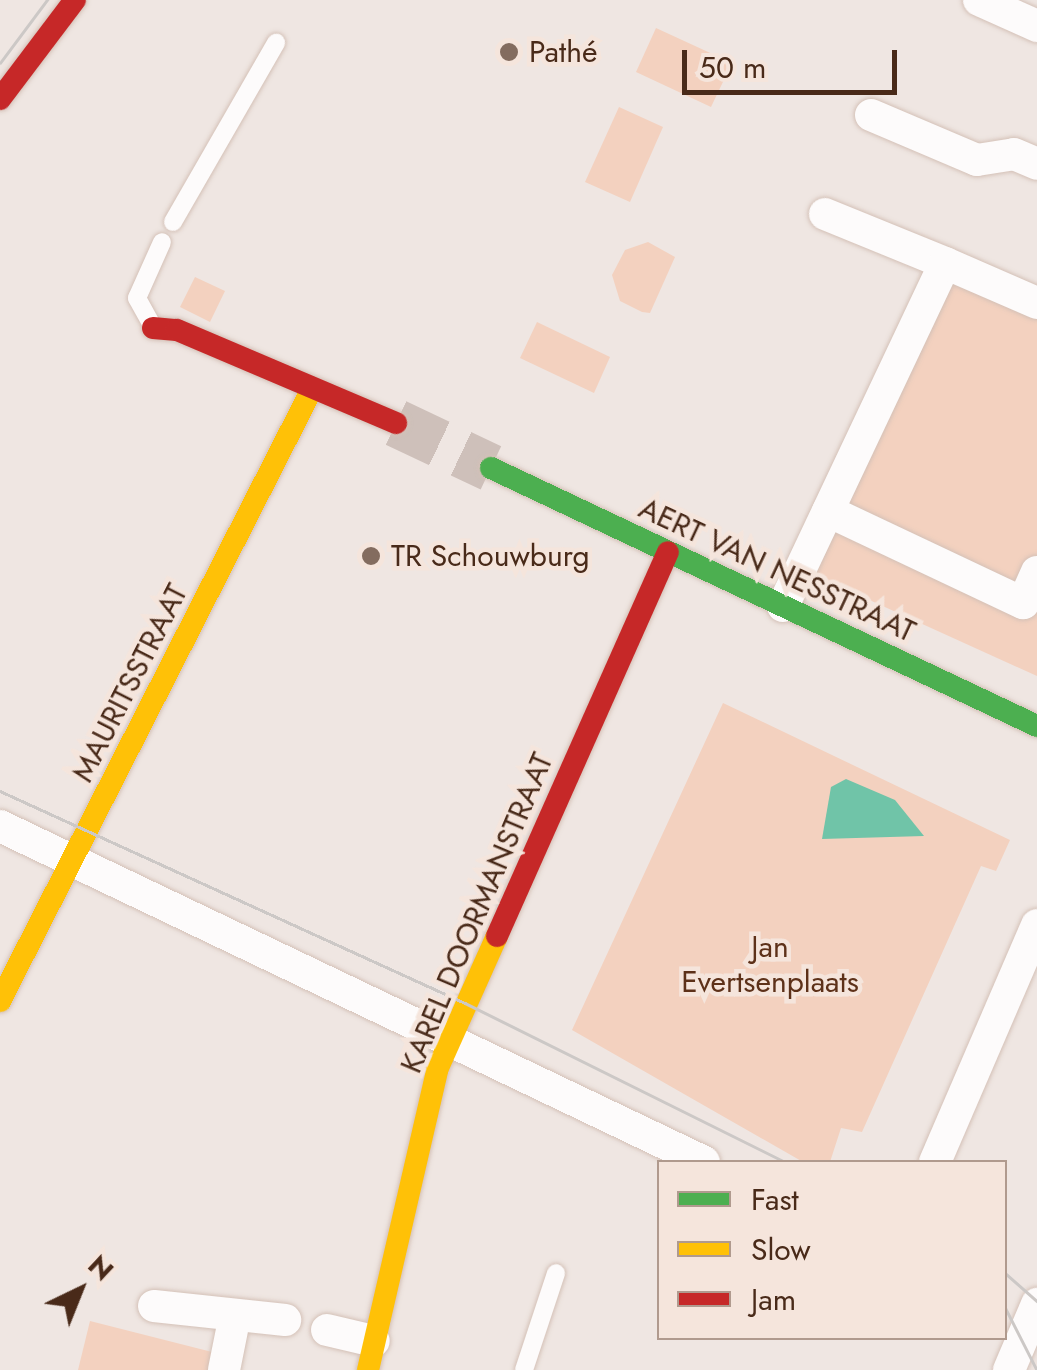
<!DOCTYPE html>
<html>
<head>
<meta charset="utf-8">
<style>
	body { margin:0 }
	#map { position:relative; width:1037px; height:1370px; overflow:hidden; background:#efe6e2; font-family:Jost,sans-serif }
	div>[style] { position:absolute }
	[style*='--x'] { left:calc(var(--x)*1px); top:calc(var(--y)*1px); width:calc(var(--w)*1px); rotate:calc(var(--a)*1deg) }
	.green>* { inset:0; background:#f3d1bf }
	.water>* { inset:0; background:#70c4a8 }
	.secondary-tunnel>* { height:48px; margin-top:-24px; transform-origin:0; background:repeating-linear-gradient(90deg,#cec0ba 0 48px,transparent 0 72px) }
	.roads { filter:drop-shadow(0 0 2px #d4c1b7) drop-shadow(0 0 2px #d4c1b7) }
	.lane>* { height:18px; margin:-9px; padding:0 9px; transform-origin:9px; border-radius:9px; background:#fdfbfb }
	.street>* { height:32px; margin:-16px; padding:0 16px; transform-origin:16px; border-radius:16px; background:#fdfbfb }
	.fast>* { height:22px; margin:-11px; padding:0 11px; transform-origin:11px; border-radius:11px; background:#4caf50 }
	.slow>* { height:22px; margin:-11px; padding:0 11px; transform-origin:11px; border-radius:11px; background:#ffc107 }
	.jam>* { height:22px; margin:-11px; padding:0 11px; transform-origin:11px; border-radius:11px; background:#c62828 }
	.tram>* { height:2.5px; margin:-1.25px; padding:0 1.25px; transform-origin:1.25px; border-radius:1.25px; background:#ccc8c6 }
	.dots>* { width:28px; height:28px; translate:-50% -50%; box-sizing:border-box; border:5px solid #f5e5dc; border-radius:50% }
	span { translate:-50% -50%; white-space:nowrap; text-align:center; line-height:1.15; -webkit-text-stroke:9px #f5e5dc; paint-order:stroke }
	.poi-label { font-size:30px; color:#492a19 }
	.left { translate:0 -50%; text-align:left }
	.street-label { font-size:30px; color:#492a19 }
	.park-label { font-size:30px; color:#5d3119 }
	.legend { position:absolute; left:657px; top:1160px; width:350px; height:180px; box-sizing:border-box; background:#f5e5dc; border:2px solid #b09a8e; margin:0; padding:12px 18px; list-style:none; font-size:30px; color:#492a19 }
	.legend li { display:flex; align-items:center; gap:20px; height:50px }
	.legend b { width:50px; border:2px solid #b09a8e }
	.north { position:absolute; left:30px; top:1240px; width:100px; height:100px; -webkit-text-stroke:8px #f5e5dc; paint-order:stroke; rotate:43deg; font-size:28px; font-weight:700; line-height:40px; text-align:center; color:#492a19 }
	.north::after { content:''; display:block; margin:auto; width:35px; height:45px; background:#492a19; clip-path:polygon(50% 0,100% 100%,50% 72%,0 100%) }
	.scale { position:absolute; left:682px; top:50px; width:215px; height:45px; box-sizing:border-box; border:5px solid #492a19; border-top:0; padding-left:12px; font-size:30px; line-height:35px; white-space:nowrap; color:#492a19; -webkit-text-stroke:8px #f5e5dc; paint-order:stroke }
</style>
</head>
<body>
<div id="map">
	<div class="green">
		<i style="clip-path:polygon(656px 28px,732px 63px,711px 107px,636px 72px)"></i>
		<i style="clip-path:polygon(619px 107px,663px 127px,630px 202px,585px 182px)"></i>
		<i style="clip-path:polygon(648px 242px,675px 257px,650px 313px,642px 312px,620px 301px,612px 275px,625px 250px)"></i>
		<i style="clip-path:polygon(940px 257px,1037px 298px,1037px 676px,799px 568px)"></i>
		<i style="clip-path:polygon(195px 277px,225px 291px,210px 322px,180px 307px)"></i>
		<i style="clip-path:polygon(537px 322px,610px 357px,594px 393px,520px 358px)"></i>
		<i style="clip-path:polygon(723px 703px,1010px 840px,996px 871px,981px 866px,862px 1132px,841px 1128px,830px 1162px,803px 1162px,572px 1030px)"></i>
		<i style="clip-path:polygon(90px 1321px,216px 1353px,211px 1370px,78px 1370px)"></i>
	</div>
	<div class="water">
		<i style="clip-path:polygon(846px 779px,895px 800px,924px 836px,822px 839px,831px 787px)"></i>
	</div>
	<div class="secondary-tunnel">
		<i style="--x:396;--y:423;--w:105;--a:25.3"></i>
	</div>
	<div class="roads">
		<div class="lane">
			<i style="--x:173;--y:222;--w:207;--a:-60.1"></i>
			<i style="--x:153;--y:327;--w:33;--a:-119"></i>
			<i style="--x:137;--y:298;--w:61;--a:-65.9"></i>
			<i style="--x:524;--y:1370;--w:102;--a:-71.7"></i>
		</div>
		<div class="street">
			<i style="--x:979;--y:0;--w:64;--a:24.1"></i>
			<i style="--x:871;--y:115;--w:115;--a:23"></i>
			<i style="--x:977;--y:160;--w:37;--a:-9"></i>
			<i style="--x:1014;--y:154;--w:25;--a:23"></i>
			<i style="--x:825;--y:214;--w:130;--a:22.2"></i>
			<i style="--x:828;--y:511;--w:216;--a:25.3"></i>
			<i style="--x:1023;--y:603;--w:34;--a:-66"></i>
			<i style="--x:783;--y:606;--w:379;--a:-64.7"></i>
			<i style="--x:945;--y:263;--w:100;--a:23.5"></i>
			<i style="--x:0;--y:826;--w:780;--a:25.51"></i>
			<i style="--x:935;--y:1162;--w:258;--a:-66.7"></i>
			<i style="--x:154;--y:1306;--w:132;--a:6.1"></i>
			<i style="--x:327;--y:1330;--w:48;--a:13.2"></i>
			<i style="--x:224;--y:1370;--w:56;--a:-78.7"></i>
			<i style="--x:1009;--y:1370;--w:72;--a:-67"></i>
		</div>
		<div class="fast">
			<i style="--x:491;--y:468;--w:604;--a:25.29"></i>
		</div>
		<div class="slow">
			<i style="--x:0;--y:1001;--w:685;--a:-62.99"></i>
			<i style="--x:368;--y:1370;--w:308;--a:-77"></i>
			<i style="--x:437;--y:1070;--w:147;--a:-65.9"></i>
		</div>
		<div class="jam">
			<i style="--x:0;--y:99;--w:124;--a:-52.9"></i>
			<i style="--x:153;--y:328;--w:24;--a:5"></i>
			<i style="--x:177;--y:330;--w:238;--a:23"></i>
			<i style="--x:497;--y:936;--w:420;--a:-66"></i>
		</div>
	</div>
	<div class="tram">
		<i style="--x:0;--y:63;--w:79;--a:-53.3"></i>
		<i style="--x:0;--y:791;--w:511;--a:24.51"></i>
		<i style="--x:465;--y:1003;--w:357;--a:26.4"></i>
		<i style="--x:1004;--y:1272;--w:44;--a:41.3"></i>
		<i style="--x:1004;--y:1305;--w:73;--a:63.1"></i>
	</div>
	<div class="dots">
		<i style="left:509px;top:52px;background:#836c5f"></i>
		<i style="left:371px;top:556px;background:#836c5f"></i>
	</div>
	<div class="poi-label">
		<span class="left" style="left:529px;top:52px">Pathé</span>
		<span class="left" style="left:391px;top:556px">TR Schouwburg</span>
	</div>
	<div class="street-label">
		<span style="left:777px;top:570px;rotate:25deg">AERT VAN NESSTRAAT</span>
		<span style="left:130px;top:683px;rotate:-63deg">MAURITSSTRAAT</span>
		<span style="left:477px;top:913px;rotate:-67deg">KAREL DOORMANSTRAAT</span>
	</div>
	<div class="park-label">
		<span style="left:770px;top:964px">Jan<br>Evertsenplaats</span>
	</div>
	<ul class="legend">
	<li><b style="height:12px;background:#4caf50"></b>Fast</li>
	<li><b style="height:12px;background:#ffc107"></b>Slow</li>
	<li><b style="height:12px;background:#c62828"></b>Jam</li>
	</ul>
	<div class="north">N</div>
	<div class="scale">50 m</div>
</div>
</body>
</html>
